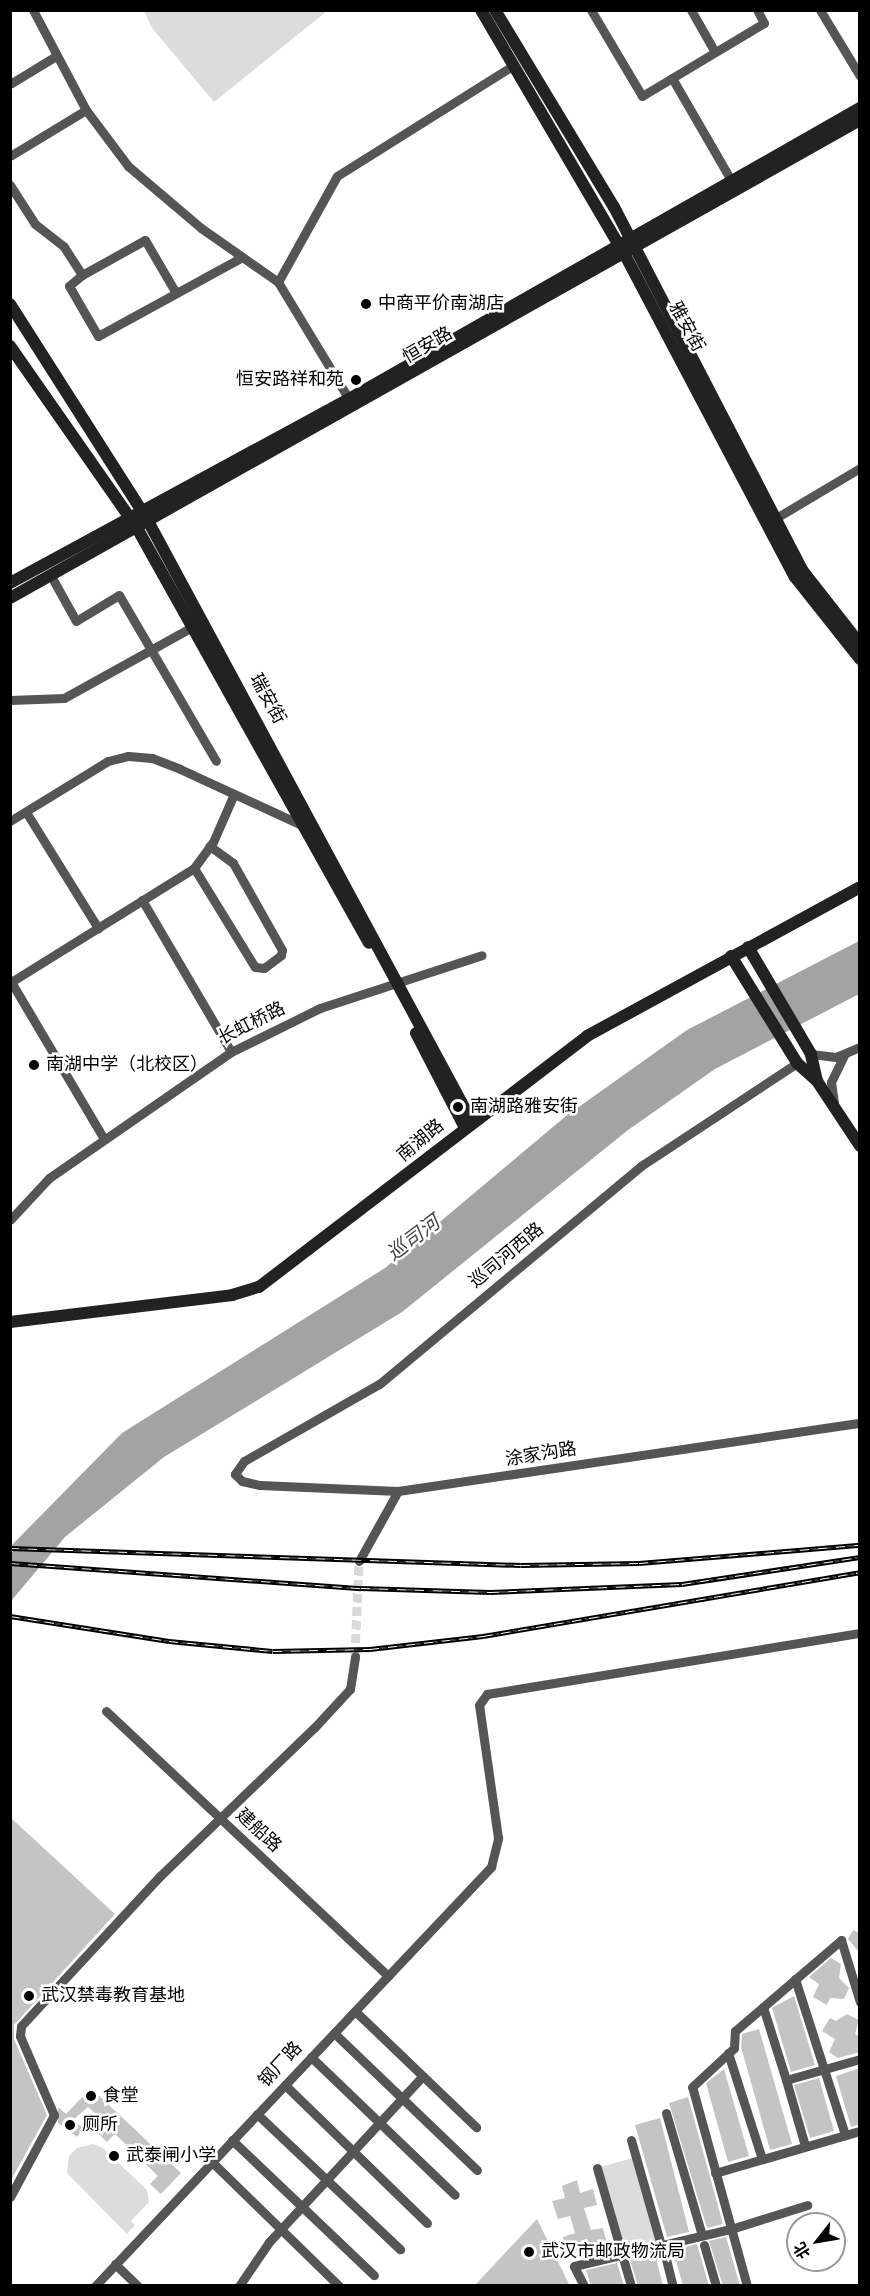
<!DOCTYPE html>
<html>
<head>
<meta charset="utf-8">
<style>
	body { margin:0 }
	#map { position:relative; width:870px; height:2296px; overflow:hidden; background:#fff; font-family:"Alegreya Sans","Noto Sans SC",sans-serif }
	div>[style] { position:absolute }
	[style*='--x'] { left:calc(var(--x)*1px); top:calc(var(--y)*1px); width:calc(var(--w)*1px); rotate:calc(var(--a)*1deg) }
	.green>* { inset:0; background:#dcdcdc }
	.water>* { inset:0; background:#a3a3a3 }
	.building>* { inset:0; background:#c4c4c4 }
	.street-tunnel>* { height:9px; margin-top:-4.5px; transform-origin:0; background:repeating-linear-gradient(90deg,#d9d9d9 0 9px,transparent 0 13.5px) }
	.street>* { height:9px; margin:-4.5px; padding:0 4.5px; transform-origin:4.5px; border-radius:4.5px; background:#555 }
	.secondary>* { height:12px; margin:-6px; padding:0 6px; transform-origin:6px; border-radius:6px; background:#222 }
	.rail>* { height:5px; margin-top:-2.5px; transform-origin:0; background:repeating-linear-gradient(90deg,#fff 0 9px,#000 0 18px); box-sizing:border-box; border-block:2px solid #000 }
	.dots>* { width:16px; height:16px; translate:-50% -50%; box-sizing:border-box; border:3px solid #fff; border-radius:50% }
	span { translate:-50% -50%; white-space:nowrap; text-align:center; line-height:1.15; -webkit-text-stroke:5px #fff; paint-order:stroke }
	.poi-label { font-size:18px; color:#000 }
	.left { translate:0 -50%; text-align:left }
	.right { translate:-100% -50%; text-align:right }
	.street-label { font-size:18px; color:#000 }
	.water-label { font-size:20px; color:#444; font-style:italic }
	.frame { position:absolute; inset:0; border:12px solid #000; pointer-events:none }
	.north { position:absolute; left:786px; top:2212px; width:60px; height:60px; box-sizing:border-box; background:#fff; border:2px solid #999; border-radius:50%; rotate:239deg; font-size:16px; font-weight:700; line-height:24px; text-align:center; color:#000 }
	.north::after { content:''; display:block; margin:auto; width:21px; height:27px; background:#000; clip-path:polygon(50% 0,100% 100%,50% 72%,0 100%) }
</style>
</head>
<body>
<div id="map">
	<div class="green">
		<i style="clip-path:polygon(144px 11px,327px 11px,214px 102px,152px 28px)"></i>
		<i style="clip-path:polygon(93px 2144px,103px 2148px,147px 2190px,149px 2202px,131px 2221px,135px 2225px,127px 2234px,67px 2173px,69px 2156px,77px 2148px)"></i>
		<i style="clip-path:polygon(636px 2157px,661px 2245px,621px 2254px,597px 2168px)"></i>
	</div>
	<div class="water">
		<i style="clip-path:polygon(859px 941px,859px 994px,715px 1069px,628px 1130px,402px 1312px,164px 1457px,65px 1537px,11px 1601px,11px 1546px,122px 1433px,385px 1268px,566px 1116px,687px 1030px)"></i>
	</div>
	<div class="building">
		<i style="clip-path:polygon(10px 1817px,115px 1914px,14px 2025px,14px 2039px,47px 2115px,10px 2182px)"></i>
		<i style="clip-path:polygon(853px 1930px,860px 1933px,860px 1953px,848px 1939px)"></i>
		<i style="clip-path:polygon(831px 1958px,841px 1964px,839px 1978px,849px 1988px,844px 1999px,830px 1998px,827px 2005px,813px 1997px,819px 1984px,809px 1977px)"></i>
		<i style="clip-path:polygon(794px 1996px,815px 2065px,791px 2072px,772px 2008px)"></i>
		<i style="clip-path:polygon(847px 2014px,859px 2020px,855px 2034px,860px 2037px,860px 2052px,838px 2058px,829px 2052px,835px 2039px,822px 2031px,830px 2018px,836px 2021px)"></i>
		<i style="clip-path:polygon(759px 2029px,792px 2144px,770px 2150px,741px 2047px,742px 2034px)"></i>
		<i style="clip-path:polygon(860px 2068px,860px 2124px,851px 2127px,836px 2076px)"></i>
		<i style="clip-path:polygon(724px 2069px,749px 2156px,728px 2162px,706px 2083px)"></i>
		<i style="clip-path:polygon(819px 2078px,834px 2131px,810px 2138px,794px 2085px)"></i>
		<i style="clip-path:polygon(91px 2088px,181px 2173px,161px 2194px,150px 2184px,158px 2176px,115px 2134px,107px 2142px,97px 2132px,106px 2123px,88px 2107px,73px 2120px,83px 2128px,77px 2137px,58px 2123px,58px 2107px,66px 2114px)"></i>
		<i style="clip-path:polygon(688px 2097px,723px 2224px,707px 2228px,669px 2103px)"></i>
		<i style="clip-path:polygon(660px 2118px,689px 2232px,667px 2237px,635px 2125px)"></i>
		<i style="clip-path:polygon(577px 2180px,580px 2193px,593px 2189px,597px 2205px,584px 2208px,591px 2230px,603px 2228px,607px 2243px,595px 2247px,598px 2254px,584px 2257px,581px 2249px,567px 2253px,563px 2237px,575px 2233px,570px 2216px,558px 2219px,552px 2201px,565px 2198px,562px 2186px)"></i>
		<i style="clip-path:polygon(537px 2219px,570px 2286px,474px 2286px)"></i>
		<i style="clip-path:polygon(726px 2237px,740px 2286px,723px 2286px,709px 2241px)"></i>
		<i style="clip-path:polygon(697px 2244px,709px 2286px,683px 2286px,673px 2250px)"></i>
		<i style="clip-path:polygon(655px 2254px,663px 2286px,638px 2286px,630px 2260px)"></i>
		<i style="clip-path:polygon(617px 2263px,624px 2286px,591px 2286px,586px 2270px)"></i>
	</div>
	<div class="street-tunnel">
		<i style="--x:355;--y:1656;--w:95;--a:-87.6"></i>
	</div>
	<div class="street">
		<i style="--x:33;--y:10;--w:113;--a:62.1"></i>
		<i style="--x:86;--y:110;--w:70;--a:53.1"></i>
		<i style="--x:128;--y:166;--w:96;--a:40.3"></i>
		<i style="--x:201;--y:228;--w:94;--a:35"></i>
		<i style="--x:278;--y:282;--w:143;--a:58.8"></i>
		<i style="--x:591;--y:10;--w:100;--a:59.3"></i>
		<i style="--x:642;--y:96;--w:142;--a:-30.9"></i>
		<i style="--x:764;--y:23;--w:15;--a:-118"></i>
		<i style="--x:691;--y:10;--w:48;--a:60.3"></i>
		<i style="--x:820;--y:10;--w:77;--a:58.8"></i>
		<i style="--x:672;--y:78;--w:126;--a:60"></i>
		<i style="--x:10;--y:84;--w:54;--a:-31.3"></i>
		<i style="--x:10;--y:156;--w:89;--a:-31.2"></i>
		<i style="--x:10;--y:185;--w:46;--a:57.3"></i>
		<i style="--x:35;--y:224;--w:37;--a:38"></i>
		<i style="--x:64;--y:247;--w:33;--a:57"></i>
		<i style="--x:82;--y:275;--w:17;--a:140"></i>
		<i style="--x:69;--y:286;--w:58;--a:59.9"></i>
		<i style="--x:98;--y:336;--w:164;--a:-28.7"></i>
		<i style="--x:82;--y:275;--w:72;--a:-29.1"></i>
		<i style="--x:145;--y:240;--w:61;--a:59.7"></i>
		<i style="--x:278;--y:282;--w:121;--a:-60.9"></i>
		<i style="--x:337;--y:176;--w:209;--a:-32.1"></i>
		<i style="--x:771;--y:521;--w:104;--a:-30.8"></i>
		<i style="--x:51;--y:576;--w:51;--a:60.9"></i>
		<i style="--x:76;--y:621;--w:50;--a:-31.2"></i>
		<i style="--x:119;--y:595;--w:192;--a:59.7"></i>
		<i style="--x:10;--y:700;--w:54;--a:-2.1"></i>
		<i style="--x:64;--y:698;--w:149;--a:-29"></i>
		<i style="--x:26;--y:812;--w:137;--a:58.2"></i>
		<i style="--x:10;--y:821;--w:115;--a:-31.5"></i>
		<i style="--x:108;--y:761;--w:21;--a:-14"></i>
		<i style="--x:128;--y:756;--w:24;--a:5"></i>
		<i style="--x:152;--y:758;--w:30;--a:21"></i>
		<i style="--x:180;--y:769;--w:136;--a:24.7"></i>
		<i style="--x:194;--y:868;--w:116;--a:58.4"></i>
		<i style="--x:255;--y:967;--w:9;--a:6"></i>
		<i style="--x:264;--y:968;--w:21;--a:-37"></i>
		<i style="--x:281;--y:955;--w:5;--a:-79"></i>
		<i style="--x:282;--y:950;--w:100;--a:-119.4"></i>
		<i style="--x:233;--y:863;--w:29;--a:-144"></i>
		<i style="--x:142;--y:900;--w:176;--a:59.6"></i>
		<i style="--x:10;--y:980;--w:185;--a:59.4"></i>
		<i style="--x:11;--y:982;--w:216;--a:-31.9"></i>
		<i style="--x:194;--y:868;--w:32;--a:-54"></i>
		<i style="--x:213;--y:842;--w:52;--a:-66.4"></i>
		<i style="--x:811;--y:1054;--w:25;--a:7"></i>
		<i style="--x:836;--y:1057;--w:26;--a:-23"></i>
		<i style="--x:797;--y:1063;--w:187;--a:146.6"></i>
		<i style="--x:641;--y:1166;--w:341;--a:140.2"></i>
		<i style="--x:379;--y:1384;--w:155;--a:150.3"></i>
		<i style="--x:244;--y:1461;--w:16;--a:125"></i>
		<i style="--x:235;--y:1474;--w:10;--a:45"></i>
		<i style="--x:242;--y:1481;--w:18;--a:13"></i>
		<i style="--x:260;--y:1485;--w:138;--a:2.5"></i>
		<i style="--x:398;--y:1491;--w:467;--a:-8.4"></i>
		<i style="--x:834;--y:1103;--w:21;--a:-98"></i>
		<i style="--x:831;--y:1082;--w:30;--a:-64"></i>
		<i style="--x:10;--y:1220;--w:57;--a:-47.1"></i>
		<i style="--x:49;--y:1178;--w:221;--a:-34.7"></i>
		<i style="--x:231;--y:1052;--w:99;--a:-26.3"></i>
		<i style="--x:320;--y:1008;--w:170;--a:-18.1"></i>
		<i style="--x:359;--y:1561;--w:80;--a:-60.9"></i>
		<i style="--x:106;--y:1711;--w:387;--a:43.2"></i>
		<i style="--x:795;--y:1979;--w:164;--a:72.2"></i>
		<i style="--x:763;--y:2007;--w:77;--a:72.5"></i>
		<i style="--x:786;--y:2080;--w:77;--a:-15.8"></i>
		<i style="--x:355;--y:2011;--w:168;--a:43.8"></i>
		<i style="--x:334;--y:2033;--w:198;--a:43.8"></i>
		<i style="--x:728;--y:2053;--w:111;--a:72.2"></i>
		<i style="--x:311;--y:2057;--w:199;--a:43.8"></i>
		<i style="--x:786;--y:2080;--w:69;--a:73.9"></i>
		<i style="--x:285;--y:2085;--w:198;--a:44.2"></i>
		<i style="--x:666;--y:2113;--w:127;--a:73.6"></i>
		<i style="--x:257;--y:2114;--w:197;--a:43.4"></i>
		<i style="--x:232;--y:2140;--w:196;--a:43.6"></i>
		<i style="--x:631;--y:2140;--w:109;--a:74.1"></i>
		<i style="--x:212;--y:2162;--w:177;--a:44.3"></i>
		<i style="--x:597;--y:2168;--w:123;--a:73.9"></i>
		<i style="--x:715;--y:2173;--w:151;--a:-16.2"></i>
		<i style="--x:10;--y:2197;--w:93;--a:-61.8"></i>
		<i style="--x:54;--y:2115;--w:86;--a:-113.3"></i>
		<i style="--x:20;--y:2036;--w:10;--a:-84"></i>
		<i style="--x:21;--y:2026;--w:205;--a:-47.2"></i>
		<i style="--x:160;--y:1876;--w:214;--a:-43.9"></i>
		<i style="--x:314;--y:1728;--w:53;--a:-47.3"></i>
		<i style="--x:350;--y:1689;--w:33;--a:-81"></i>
		<i style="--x:704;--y:2245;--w:43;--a:73.7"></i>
		<i style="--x:665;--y:2255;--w:32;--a:76"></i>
		<i style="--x:115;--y:2264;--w:32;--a:44"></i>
		<i style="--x:95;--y:2286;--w:577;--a:-46.62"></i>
		<i style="--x:491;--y:1867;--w:30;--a:-76"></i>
		<i style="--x:498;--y:1838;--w:134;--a:-98.1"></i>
		<i style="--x:479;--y:1705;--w:14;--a:-54"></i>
		<i style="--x:487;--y:1694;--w:378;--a:-9.3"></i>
		<i style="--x:239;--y:2286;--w:53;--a:-55.7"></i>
		<i style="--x:269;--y:2242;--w:225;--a:-47.2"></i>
		<i style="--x:584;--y:2286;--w:22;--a:-117"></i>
		<i style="--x:574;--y:2266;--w:161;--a:-13.3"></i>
		<i style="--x:731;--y:2229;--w:80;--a:-17.5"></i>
		<i style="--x:747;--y:2286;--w:206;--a:-105.4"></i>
		<i style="--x:692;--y:2087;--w:57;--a:-42.9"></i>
		<i style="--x:734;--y:2048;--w:17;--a:-87"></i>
		<i style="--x:735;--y:2031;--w:140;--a:-40.6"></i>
		<i style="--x:841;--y:1940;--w:65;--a:73"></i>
	</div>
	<div class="secondary">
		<i style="--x:481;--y:10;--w:284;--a:59.6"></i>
		<i style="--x:625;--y:255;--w:364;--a:62.2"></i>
		<i style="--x:795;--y:577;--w:105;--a:51.6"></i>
		<i style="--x:495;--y:10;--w:230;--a:58.9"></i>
		<i style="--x:614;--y:207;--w:409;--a:62.6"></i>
		<i style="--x:802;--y:570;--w:94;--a:51.9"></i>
		<i style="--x:10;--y:304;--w:257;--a:57.5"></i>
		<i style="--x:148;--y:521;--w:683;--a:61.67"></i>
		<i style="--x:10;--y:346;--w:222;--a:55.1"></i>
		<i style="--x:137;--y:528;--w:475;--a:60.8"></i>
		<i style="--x:10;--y:583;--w:386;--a:-28.5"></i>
		<i style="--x:349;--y:399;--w:588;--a:-29.66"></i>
		<i style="--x:10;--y:598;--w:975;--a:-29.35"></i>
		<i style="--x:731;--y:956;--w:126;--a:58.3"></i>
		<i style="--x:797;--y:1063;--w:27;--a:42"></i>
		<i style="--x:817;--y:1081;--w:28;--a:-103"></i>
		<i style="--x:811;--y:1054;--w:124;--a:-120.5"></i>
		<i style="--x:416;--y:1033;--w:107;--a:62.7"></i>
		<i style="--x:817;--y:1081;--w:78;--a:56.5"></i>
		<i style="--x:10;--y:1322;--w:224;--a:-6.9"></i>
		<i style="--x:232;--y:1295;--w:28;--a:-17"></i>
		<i style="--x:259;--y:1287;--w:413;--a:-37.4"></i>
		<i style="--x:587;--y:1036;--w:311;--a:-28.6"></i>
	</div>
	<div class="rail">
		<i style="--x:10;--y:1548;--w:511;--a:1.91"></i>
		<i style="--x:521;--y:1565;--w:118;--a:-1"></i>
		<i style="--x:639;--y:1563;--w:222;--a:-4.7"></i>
		<i style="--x:10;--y:1563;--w:352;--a:4.1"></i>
		<i style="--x:361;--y:1588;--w:129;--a:1.8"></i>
		<i style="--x:490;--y:1592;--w:192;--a:-2.4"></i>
		<i style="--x:682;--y:1584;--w:180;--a:-8.6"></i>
		<i style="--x:10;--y:1616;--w:161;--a:8.9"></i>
		<i style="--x:169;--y:1641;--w:104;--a:5.5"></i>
		<i style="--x:273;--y:1651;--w:97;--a:-1.2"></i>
		<i style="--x:370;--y:1649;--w:114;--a:-6.6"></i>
		<i style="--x:483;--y:1636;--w:382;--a:-9.6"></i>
	</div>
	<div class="dots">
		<i style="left:366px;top:304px;background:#000"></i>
		<i style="left:356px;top:380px;background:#000"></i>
		<i style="left:34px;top:1065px;background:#000"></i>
		<i style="left:458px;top:1107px;background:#000"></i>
		<i style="left:29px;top:1996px;background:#000"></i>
		<i style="left:91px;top:2096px;background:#000"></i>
		<i style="left:70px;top:2125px;background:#000"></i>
		<i style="left:114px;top:2156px;background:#000"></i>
		<i style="left:529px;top:2252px;background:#000"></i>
	</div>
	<div class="poi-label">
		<span class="left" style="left:378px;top:304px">中商平价南湖店</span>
		<span class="right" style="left:344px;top:380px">恒安路祥和苑</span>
		<span class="left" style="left:46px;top:1065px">南湖中学（北校区）</span>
		<span class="left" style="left:470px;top:1107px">南湖路雅安街</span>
		<span class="left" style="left:41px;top:1996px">武汉禁毒教育基地</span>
		<span class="left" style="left:103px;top:2096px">食堂</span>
		<span class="left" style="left:82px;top:2125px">厕所</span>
		<span class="left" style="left:126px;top:2156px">武泰闸小学</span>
		<span class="left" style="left:541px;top:2252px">武汉市邮政物流局</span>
	</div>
	<div class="street-label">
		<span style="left:686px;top:327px;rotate:61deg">雅安街</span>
		<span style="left:428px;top:346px;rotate:-30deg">恒安路</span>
		<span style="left:267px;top:699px;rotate:61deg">瑞安街</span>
		<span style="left:252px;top:1024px;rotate:-27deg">长虹桥路</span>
		<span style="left:421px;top:1141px;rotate:-40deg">南湖路</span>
		<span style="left:507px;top:1256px;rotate:-40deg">巡司河西路</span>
		<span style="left:541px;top:1455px;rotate:-9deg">涂家沟路</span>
		<span style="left:258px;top:1831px;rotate:43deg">建船路</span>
		<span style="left:281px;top:2065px;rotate:-47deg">钢厂路</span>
	</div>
	<div class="water-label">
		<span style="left:414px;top:1239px;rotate:-37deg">巡司河</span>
	</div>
	<div class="frame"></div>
	<div class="north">北</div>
</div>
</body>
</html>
